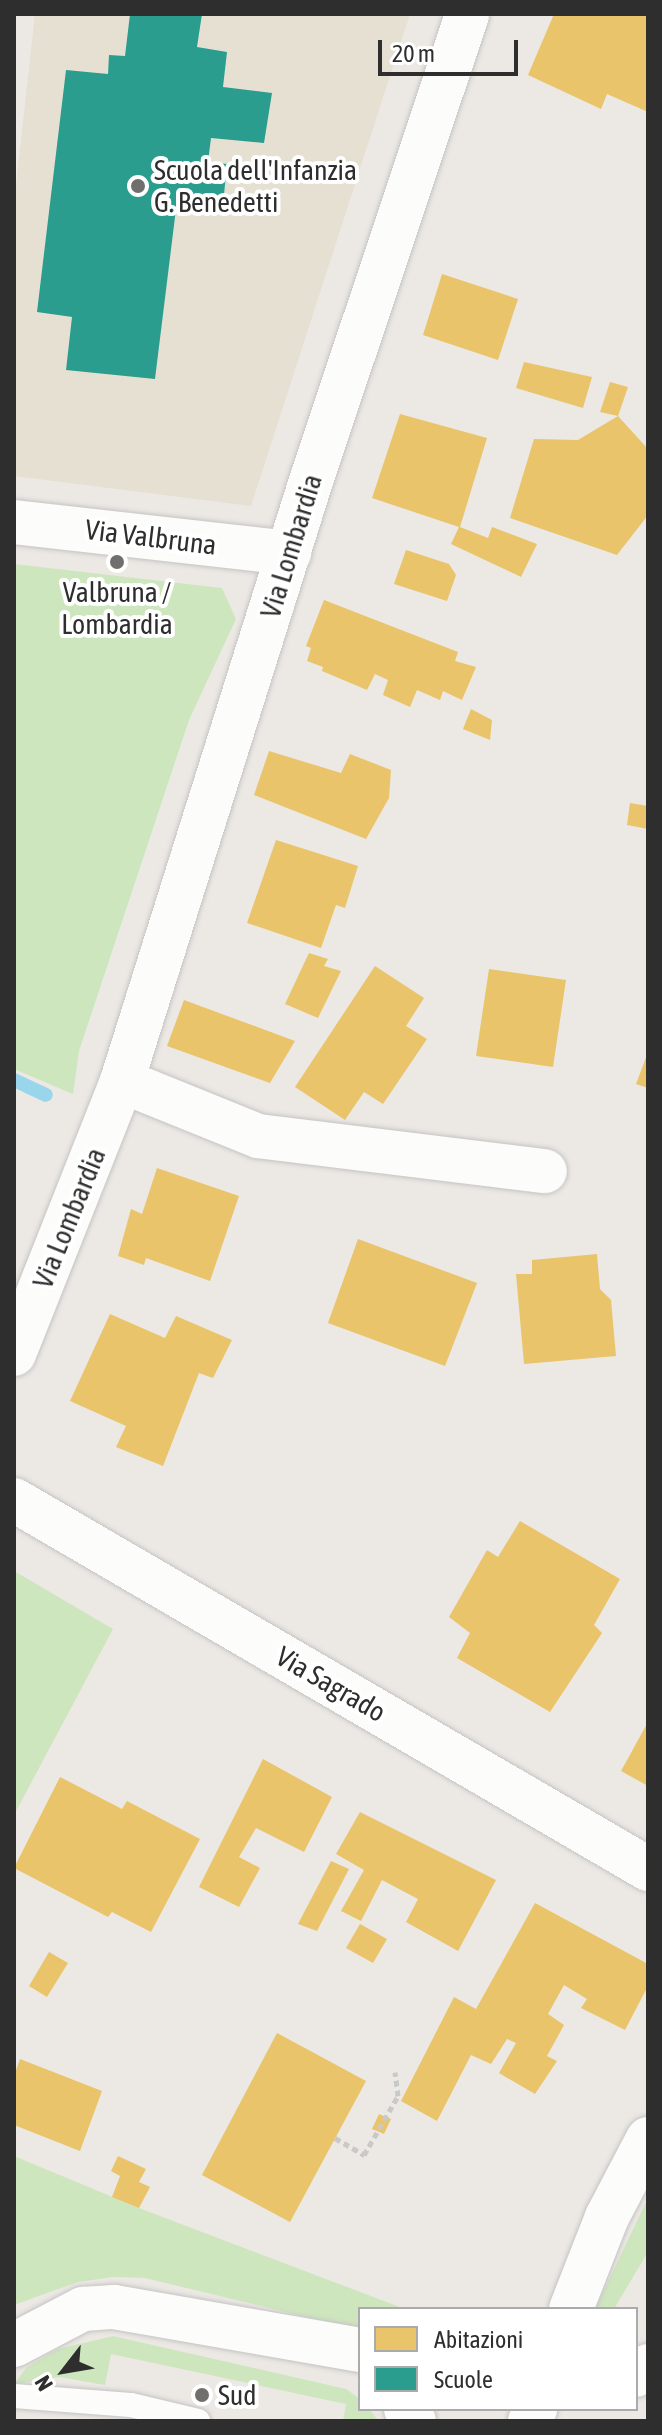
<!DOCTYPE html>
<html>
<head>
<meta charset="utf-8">
<style>
	body { margin:0 }
	#map { position:relative; width:662px; height:2435px; overflow:hidden; background:#ece8e4; font-family:"Asap Condensed",sans-serif }
	div>[style] { position:absolute }
	[style*='--x'] { left:calc(var(--x)*1px); top:calc(var(--y)*1px); width:calc(var(--w)*1px); rotate:calc(var(--a)*1deg) }
	.education>* { inset:0; background:#e6e0d3 }
	.green>* { inset:0; background:#cee6be }
	.homes>* { inset:0; background:#e9c46a }
	.schools>* { inset:0; background:#2a9d8f }
	.stream>* { height:14px; margin:-7px; padding:0 7px; transform-origin:7px; border-radius:7px; background:#99d6ec }
	.path>* { height:5px; margin-top:-2.5px; transform-origin:0; background:repeating-linear-gradient(90deg,#c9c9c8 0 6px,transparent 0 10px) }
	.roads { filter:drop-shadow(0 0 2px #c5c4c5) drop-shadow(0 0 2px #c5c4c5) }
	.service>* { height:24px; margin:-12px; padding:0 12px; transform-origin:12px; border-radius:12px; background:#fcfcfb }
	.minor>* { height:44px; margin:-22px; padding:0 22px; transform-origin:22px; border-radius:22px; background:#fcfcfb }
	.tertiary>* { height:44px; margin:-22px; padding:0 22px; transform-origin:22px; border-radius:22px; background:#fcfcfb }
	.dots>* { width:22px; height:22px; translate:-50% -50%; box-sizing:border-box; border:4px solid #fff; border-radius:50% }
	span { translate:-50% -50%; white-space:nowrap; text-align:center; line-height:1.15; -webkit-text-stroke:8px #fff; paint-order:stroke }
	.poi-label { font-size:28px; color:#2e2e2e }
	.left { translate:0 -50%; text-align:left }
	.street-label { font-size:28px; color:#2e2e2e }
	.frame { position:absolute; inset:0; border:16px solid #2e2e2e; pointer-events:none }
	.legend { position:absolute; left:358px; top:2307px; width:280px; height:104px; box-sizing:border-box; background:#fff; border:2px solid #ababab; margin:0; padding:10px 14px; list-style:none; font-size:24px; color:#2e2e2e }
	.legend li { display:flex; align-items:center; gap:16px; height:40px }
	.legend b { width:40px; border:2px solid #ababab }
	.north { position:absolute; left:24px; top:2331px; width:80px; height:80px; -webkit-text-stroke:6px #fff; paint-order:stroke; rotate:239deg; font-size:22px; font-weight:700; line-height:32px; text-align:center; color:#2e2e2e }
	.north::after { content:''; display:block; margin:auto; width:28px; height:36px; background:#2e2e2e; clip-path:polygon(50% 0,100% 100%,50% 72%,0 100%) }
	.scale { position:absolute; left:378px; top:40px; width:140px; height:36px; box-sizing:border-box; border:4px solid #2e2e2e; border-top:0; padding-left:10px; font-size:24px; line-height:28px; white-space:nowrap; color:#2e2e2e; -webkit-text-stroke:6px #fff; paint-order:stroke }
</style>
</head>
<body>
<div id="map">
	<div class="education">
		<i style="clip-path:polygon(35px 14px,410px 14px,251px 506px,14px 476px,14px 203px)"></i>
	</div>
	<div class="green">
		<i style="clip-path:polygon(14px 564px,222px 588px,236px 619px,189px 720px,79px 1051px,73px 1094px,14px 1069px)"></i>
		<i style="clip-path:polygon(14px 1571px,113px 1629px,14px 1815px)"></i>
		<i style="clip-path:polygon(14px 2156px,139px 2208px,405px 2309px,360px 2309px,360px 2330px,145px 2278px,113px 2277px,78px 2282px,14px 2305px)"></i>
		<i style="clip-path:polygon(648px 2198px,648px 2252px,614px 2309px,595px 2309px)"></i>
		<i style="clip-path:polygon(113px 2336px,346px 2389px,360px 2399px,360px 2409px,369px 2409px,379px 2421px,343px 2421px,346px 2404px,111px 2354px,105px 2385px,59px 2377px,14px 2384px,27px 2367px,58px 2349px)"></i>
	</div>
	<div class="homes">
		<i style="clip-path:polygon(554px 14px,648px 14px,648px 112px,607px 94px,601px 109px,528px 75px)"></i>
		<i style="clip-path:polygon(442px 274px,518px 299px,498px 360px,423px 335px)"></i>
		<i style="clip-path:polygon(524px 362px,592px 377px,583px 408px,516px 388px)"></i>
		<i style="clip-path:polygon(610px 382px,628px 387px,618px 416px,600px 412px)"></i>
		<i style="clip-path:polygon(400px 414px,487px 438px,460px 527px,488px 538px,492px 527px,537px 544px,521px 577px,451px 544px,459px 527px,372px 498px)"></i>
		<i style="clip-path:polygon(618px 416px,648px 449px,648px 515px,617px 555px,510px 518px,534px 439px,578px 440px)"></i>
		<i style="clip-path:polygon(406px 550px,449px 564px,456px 575px,447px 601px,394px 584px)"></i>
		<i style="clip-path:polygon(324px 600px,458px 652px,455px 661px,476px 667px,462px 700px,443px 691px,440px 700px,417px 690px,410px 707px,383px 695px,388px 680px,375px 674px,367px 690px,322px 671px,323px 667px,307px 661px,311px 648px,306px 646px)"></i>
		<i style="clip-path:polygon(471px 709px,492px 720px,490px 740px,463px 729px)"></i>
		<i style="clip-path:polygon(269px 751px,341px 773px,350px 754px,391px 770px,389px 798px,366px 839px,254px 795px)"></i>
		<i style="clip-path:polygon(630px 803px,648px 806px,648px 829px,627px 825px)"></i>
		<i style="clip-path:polygon(276px 840px,358px 866px,345px 908px,336px 905px,321px 948px,247px 923px)"></i>
		<i style="clip-path:polygon(309px 953px,328px 959px,324px 966px,341px 971px,318px 1018px,285px 1004px)"></i>
		<i style="clip-path:polygon(375px 966px,424px 998px,406px 1026px,427px 1039px,383px 1104px,364px 1092px,345px 1120px,295px 1087px)"></i>
		<i style="clip-path:polygon(489px 969px,566px 980px,553px 1067px,476px 1056px)"></i>
		<i style="clip-path:polygon(184px 1000px,295px 1041px,270px 1083px,167px 1046px)"></i>
		<i style="clip-path:polygon(648px 1052px,648px 1088px,636px 1084px)"></i>
		<i style="clip-path:polygon(157px 1168px,239px 1196px,210px 1281px,146px 1258px,144px 1265px,118px 1256px,131px 1209px,142px 1214px)"></i>
		<i style="clip-path:polygon(358px 1239px,477px 1283px,445px 1366px,328px 1323px)"></i>
		<i style="clip-path:polygon(597px 1254px,600px 1289px,611px 1300px,616px 1356px,524px 1364px,516px 1274px,532px 1274px,532px 1260px)"></i>
		<i style="clip-path:polygon(110px 1314px,165px 1338px,176px 1316px,232px 1340px,213px 1378px,199px 1373px,163px 1466px,116px 1447px,126px 1426px,70px 1401px)"></i>
		<i style="clip-path:polygon(520px 1521px,620px 1579px,594px 1625px,602px 1633px,550px 1712px,457px 1658px,470px 1633px,449px 1617px,487px 1550px,498px 1557px)"></i>
		<i style="clip-path:polygon(648px 1722px,648px 1786px,621px 1771px)"></i>
		<i style="clip-path:polygon(263px 1759px,332px 1797px,304px 1852px,256px 1828px,239px 1857px,260px 1868px,239px 1907px,199px 1887px)"></i>
		<i style="clip-path:polygon(60px 1777px,122px 1809px,127px 1801px,200px 1839px,151px 1932px,112px 1912px,108px 1917px,14px 1868px)"></i>
		<i style="clip-path:polygon(360px 1812px,496px 1880px,458px 1951px,406px 1922px,418px 1899px,382px 1880px,361px 1921px,341px 1911px,364px 1870px,336px 1854px)"></i>
		<i style="clip-path:polygon(331px 1861px,349px 1869px,317px 1931px,298px 1924px)"></i>
		<i style="clip-path:polygon(535px 1903px,648px 1964px,648px 1986px,625px 2030px,581px 2008px,587px 1999px,564px 1985px,548px 2014px,564px 2025px,547px 2056px,557px 2061px,535px 2094px,499px 2073px,516px 2043px,507px 2039px,491px 2064px,471px 2055px,437px 2121px,401px 2101px,454px 1997px,476px 2009px)"></i>
		<i style="clip-path:polygon(360px 1924px,387px 1939px,373px 1963px,346px 1948px)"></i>
		<i style="clip-path:polygon(49px 1952px,68px 1963px,47px 1997px,29px 1986px)"></i>
		<i style="clip-path:polygon(277px 2033px,366px 2081px,290px 2222px,202px 2175px)"></i>
		<i style="clip-path:polygon(20px 2059px,102px 2091px,80px 2151px,14px 2125px,14px 2076px)"></i>
		<i style="clip-path:polygon(379px 2114px,391px 2119px,384px 2134px,372px 2129px)"></i>
		<i style="clip-path:polygon(118px 2156px,146px 2169px,139px 2182px,150px 2187px,139px 2208px,112px 2197px,120px 2176px,111px 2171px)"></i>
	</div>
	<div class="schools">
		<i style="clip-path:polygon(130px 14px,202px 14px,197px 47px,227px 52px,223px 87px,272px 93px,264px 143px,211px 138px,208px 162px,227px 164px,222px 215px,176px 209px,155px 379px,66px 370px,72px 317px,37px 312px,66px 70px,108px 74px,109px 55px,125px 56px)"></i>
	</div>
	<div class="stream">
		<i style="--x:14;--y:1080;--w:35;--a:25"></i>
	</div>
	<div class="path">
		<i style="--x:335;--y:2138;--w:34;--a:30"></i>
		<i style="--x:364;--y:2155;--w:68;--a:-60"></i>
		<i style="--x:398;--y:2096;--w:24;--a:-97"></i>
	</div>
	<div class="roads">
		<div class="service">
			<i style="--x:14;--y:2396;--w:117;--a:4.4"></i>
			<i style="--x:131;--y:2405;--w:69;--a:13.4"></i>
		</div>
		<div class="minor">
			<i style="--x:14;--y:522;--w:277;--a:6.4"></i>
			<i style="--x:122;--y:1081;--w:147;--a:22"></i>
			<i style="--x:258;--y:1136;--w:289;--a:7"></i>
			<i style="--x:14;--y:2345;--w:78;--a:-27.6"></i>
			<i style="--x:83;--y:2309;--w:31;--a:-4"></i>
			<i style="--x:114;--y:2307;--w:250;--a:9.9"></i>
			<i style="--x:636;--y:2375;--w:15;--a:-37"></i>
			<i style="--x:406;--y:2409;--w:14;--a:56"></i>
		</div>
		<div class="tertiary">
			<i style="--x:14;--y:1354;--w:294;--a:-68.4"></i>
			<i style="--x:122;--y:1081;--w:629;--a:-72.52"></i>
			<i style="--x:311;--y:481;--w:492;--a:-71.5"></i>
			<i style="--x:14;--y:1500;--w:734;--a:30.2"></i>
			<i style="--x:571;--y:2309;--w:99;--a:-68.6"></i>
			<i style="--x:607;--y:2217;--w:88;--a:-62.3"></i>
			<i style="--x:530;--y:2421;--w:13;--a:-67"></i>
		</div>
	</div>
	<div class="dots">
		<i style="left:138px;top:186px;background:#706f6e"></i>
		<i style="left:117px;top:562px;background:#706f6e"></i>
		<i style="left:202px;top:2395px;background:#706f6e"></i>
	</div>
	<div class="poi-label">
		<span class="left" style="left:154px;top:186px">Scuola dell'Infanzia<br>G. Benedetti</span>
		<span style="left:117px;top:608px">Valbruna /<br>Lombardia</span>
		<span class="left" style="left:218px;top:2395px">Sud</span>
	</div>
	<div class="street-label">
		<span style="left:151px;top:537px;rotate:7deg">Via Valbruna</span>
		<span style="left:291px;top:546px;rotate:-73deg">Via Lombardia</span>
		<span style="left:69px;top:1218px;rotate:-68deg">Via Lombardia</span>
		<span style="left:331px;top:1684px;rotate:30deg">Via Sagrado</span>
	</div>
	<div class="frame"></div>
	<ul class="legend">
	<li><b style="height:22px;background:#e9c46a"></b>Abitazioni</li>
	<li><b style="height:22px;background:#2a9d8f"></b>Scuole</li>
	</ul>
	<div class="north">N</div>
	<div class="scale">20 m</div>
</div>
</body>
</html>
